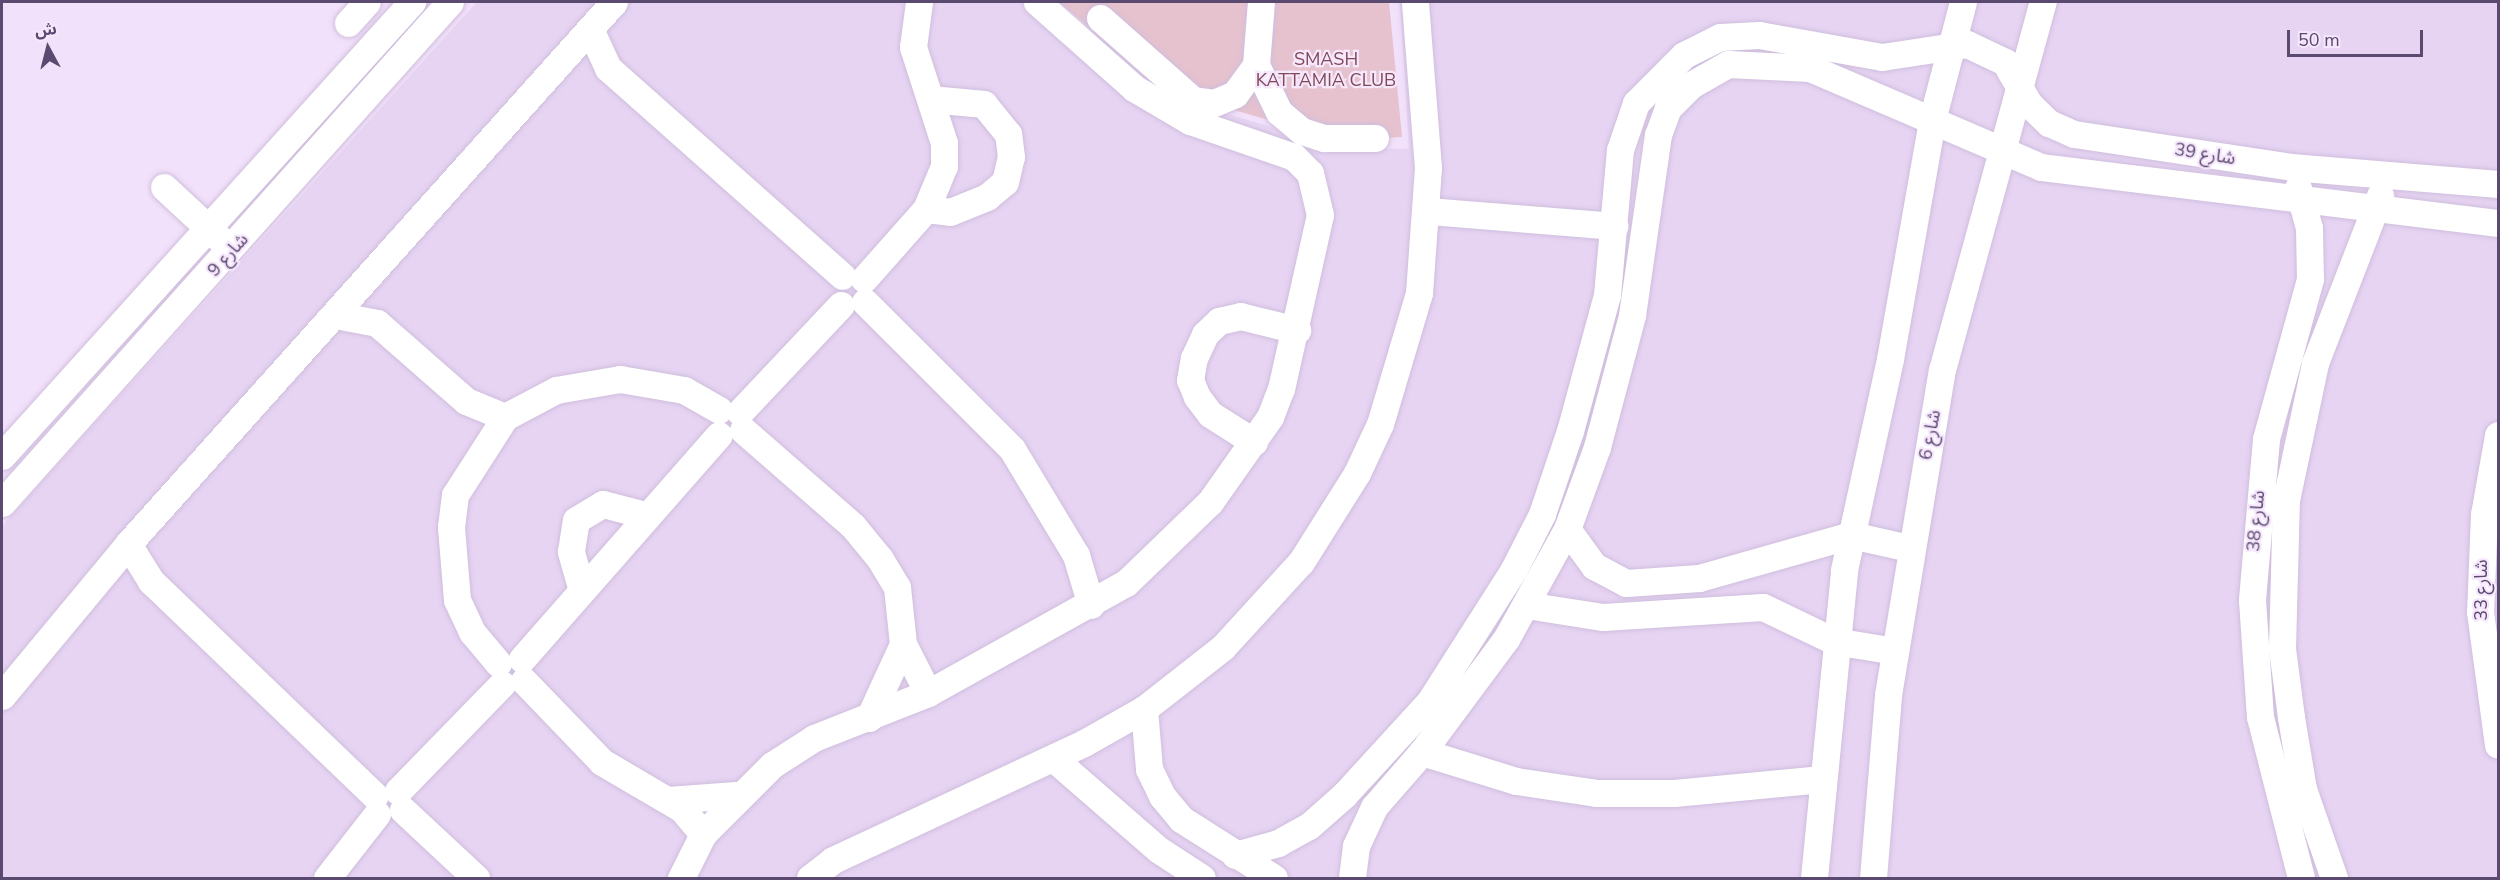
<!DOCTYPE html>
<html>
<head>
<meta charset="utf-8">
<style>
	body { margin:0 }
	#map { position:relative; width:2500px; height:880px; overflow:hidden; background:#f2e1fa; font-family:"Nunito Sans","Noto Sans Arabic",sans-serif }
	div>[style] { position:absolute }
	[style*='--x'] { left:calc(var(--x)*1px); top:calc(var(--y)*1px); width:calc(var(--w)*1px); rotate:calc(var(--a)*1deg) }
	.residential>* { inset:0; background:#e7d4f3 }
	.green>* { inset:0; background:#e6c2ce }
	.roads { filter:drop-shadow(0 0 2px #cfbedd) drop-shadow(0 0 2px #cfbedd) }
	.minor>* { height:27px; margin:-13.5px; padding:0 13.5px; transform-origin:13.5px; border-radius:13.5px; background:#fff }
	span { translate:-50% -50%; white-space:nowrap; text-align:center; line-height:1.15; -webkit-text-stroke:4.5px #f6e7fd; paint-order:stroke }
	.park-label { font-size:18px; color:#7f4955 }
	.street-label { font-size:18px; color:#5a4a6f }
	.frame { position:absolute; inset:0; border:3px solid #5a4a6f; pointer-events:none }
	.north { position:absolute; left:18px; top:18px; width:60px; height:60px; -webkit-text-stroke:4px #f6e7fd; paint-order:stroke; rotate:353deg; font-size:16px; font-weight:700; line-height:24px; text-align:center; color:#5a4a6f }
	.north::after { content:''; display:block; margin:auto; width:21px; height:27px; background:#5a4a6f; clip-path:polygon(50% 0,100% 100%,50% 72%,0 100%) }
	.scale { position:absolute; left:2287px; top:30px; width:136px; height:27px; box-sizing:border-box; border:3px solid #5a4a6f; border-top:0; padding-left:8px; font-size:18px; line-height:21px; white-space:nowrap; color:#5a4a6f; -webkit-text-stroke:4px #f6e7fd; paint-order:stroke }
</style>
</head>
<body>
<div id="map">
	<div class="residential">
		<i style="clip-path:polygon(477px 2px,1054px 2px,1133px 67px,1182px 100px,1288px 132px,1310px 147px,1409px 149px,1400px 2px,2498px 2px,2498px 878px,2px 878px,2px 526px)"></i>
	</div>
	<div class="green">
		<i style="clip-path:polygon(1059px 2px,1389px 2px,1402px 137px,1308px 143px,1272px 121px,1203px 101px,1147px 75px)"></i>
	</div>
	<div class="roads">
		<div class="minor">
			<i style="--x:1100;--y:18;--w:124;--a:41.4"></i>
			<i style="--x:1193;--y:100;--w:21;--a:8"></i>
			<i style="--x:1214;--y:103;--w:23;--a:-23"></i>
			<i style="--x:1235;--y:94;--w:36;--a:-54"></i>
			<i style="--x:1256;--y:65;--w:63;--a:-85.5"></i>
			<i style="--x:348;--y:23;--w:28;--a:-48"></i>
			<i style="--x:590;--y:29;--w:43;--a:65.2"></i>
			<i style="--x:608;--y:68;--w:313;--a:41.6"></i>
			<i style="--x:1256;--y:65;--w:52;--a:63.9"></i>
			<i style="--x:1279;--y:112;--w:30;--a:40"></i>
			<i style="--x:1302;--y:131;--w:23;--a:18"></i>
			<i style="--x:1324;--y:138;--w:51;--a:0"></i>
			<i style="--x:164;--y:187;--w:78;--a:42.9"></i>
			<i style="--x:2298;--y:188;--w:41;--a:74.6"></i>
			<i style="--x:2309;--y:228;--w:51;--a:88.9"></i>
			<i style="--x:2310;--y:279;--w:166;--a:105.4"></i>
			<i style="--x:2266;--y:439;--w:162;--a:95"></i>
			<i style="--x:2252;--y:600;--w:117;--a:86.1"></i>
			<i style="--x:2260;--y:717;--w:166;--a:75.7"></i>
			<i style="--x:926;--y:209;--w:24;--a:7"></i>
			<i style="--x:950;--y:212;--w:40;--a:-22"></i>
			<i style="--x:987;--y:197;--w:23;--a:-40"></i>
			<i style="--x:1005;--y:182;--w:26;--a:-77"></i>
			<i style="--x:1011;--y:157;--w:23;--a:-97"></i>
			<i style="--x:1008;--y:134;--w:38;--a:-129"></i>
			<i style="--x:984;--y:104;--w:54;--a:-174.7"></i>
			<i style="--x:1428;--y:211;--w:187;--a:4.6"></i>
			<i style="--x:864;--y:279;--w:94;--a:-48.5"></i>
			<i style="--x:926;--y:209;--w:47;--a:-67.3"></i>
			<i style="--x:944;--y:166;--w:23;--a:-90"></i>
			<i style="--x:944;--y:143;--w:101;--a:-107.9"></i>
			<i style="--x:913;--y:47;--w:45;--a:-82.4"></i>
			<i style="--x:865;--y:302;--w:208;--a:45"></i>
			<i style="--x:1012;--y:449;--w:124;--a:58.9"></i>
			<i style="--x:1076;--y:555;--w:52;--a:73.3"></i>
			<i style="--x:335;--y:315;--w:43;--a:10.8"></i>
			<i style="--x:377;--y:323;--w:118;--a:41.2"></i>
			<i style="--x:466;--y:401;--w:42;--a:22.3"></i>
			<i style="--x:740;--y:412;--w:147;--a:-46.7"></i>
			<i style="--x:743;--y:430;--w:146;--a:41.1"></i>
			<i style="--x:853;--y:526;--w:43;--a:50.7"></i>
			<i style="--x:880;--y:559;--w:33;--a:59"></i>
			<i style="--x:897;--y:587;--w:57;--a:84"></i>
			<i style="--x:903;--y:644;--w:55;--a:63"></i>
			<i style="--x:2498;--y:435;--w:80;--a:100"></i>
			<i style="--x:2484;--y:514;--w:98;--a:92.3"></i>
			<i style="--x:2480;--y:612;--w:134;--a:82.3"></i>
			<i style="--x:1254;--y:442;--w:52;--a:-147.5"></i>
			<i style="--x:1210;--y:414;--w:21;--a:-127"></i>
			<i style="--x:1197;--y:397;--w:18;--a:-112"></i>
			<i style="--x:1190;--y:380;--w:22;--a:-80"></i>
			<i style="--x:1194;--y:358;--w:26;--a:-65"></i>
			<i style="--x:1205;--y:334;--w:19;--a:-43"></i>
			<i style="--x:1219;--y:321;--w:22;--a:-13"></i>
			<i style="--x:1240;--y:316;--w:59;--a:13.8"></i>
			<i style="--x:2;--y:456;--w:612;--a:-47.92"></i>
			<i style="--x:2;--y:503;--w:672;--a:-48.2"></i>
			<i style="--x:1567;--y:529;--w:46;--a:53.9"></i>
			<i style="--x:1594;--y:566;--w:36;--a:28"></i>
			<i style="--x:1626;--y:583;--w:73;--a:-3.9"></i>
			<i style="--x:1699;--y:578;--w:158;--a:-15.8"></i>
			<i style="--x:1851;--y:535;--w:59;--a:12.6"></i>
			<i style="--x:128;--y:544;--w:44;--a:58.1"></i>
			<i style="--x:151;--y:581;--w:310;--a:43.8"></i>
			<i style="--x:581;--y:587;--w:37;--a:-106"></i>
			<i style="--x:571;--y:551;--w:31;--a:-81"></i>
			<i style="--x:576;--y:520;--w:31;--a:-31"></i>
			<i style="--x:603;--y:504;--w:43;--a:14.7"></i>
			<i style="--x:1526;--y:605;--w:78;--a:8.9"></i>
			<i style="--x:1603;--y:617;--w:160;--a:-3.6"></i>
			<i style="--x:1763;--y:607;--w:79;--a:25.6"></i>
			<i style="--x:1834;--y:641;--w:62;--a:9.3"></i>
			<i style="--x:522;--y:659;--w:298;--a:-48.7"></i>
			<i style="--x:498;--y:663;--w:40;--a:-130"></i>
			<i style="--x:472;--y:632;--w:35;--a:-115"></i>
			<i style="--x:457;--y:600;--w:73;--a:-94.7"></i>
			<i style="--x:451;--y:527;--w:32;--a:-83"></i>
			<i style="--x:455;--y:495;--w:93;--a:-57.3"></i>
			<i style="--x:505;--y:417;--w:58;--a:-27.9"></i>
			<i style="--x:556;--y:390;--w:65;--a:-9.8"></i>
			<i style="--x:620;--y:379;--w:65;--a:9.8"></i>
			<i style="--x:684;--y:390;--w:40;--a:29.7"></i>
			<i style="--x:524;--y:681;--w:112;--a:46.1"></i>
			<i style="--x:602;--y:762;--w:93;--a:30.4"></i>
			<i style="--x:682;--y:809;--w:33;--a:50"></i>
			<i style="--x:2;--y:696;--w:197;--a:-50.3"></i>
			<i style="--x:128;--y:544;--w:728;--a:-48.12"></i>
			<i style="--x:1144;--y:709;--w:60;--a:85.2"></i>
			<i style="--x:1149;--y:769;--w:30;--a:64"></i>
			<i style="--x:1162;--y:796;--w:30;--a:50"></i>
			<i style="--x:1181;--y:819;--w:110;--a:32.4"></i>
			<i style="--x:869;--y:718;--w:81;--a:-65.3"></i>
			<i style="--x:1422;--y:752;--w:98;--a:17.1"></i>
			<i style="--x:1516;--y:781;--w:81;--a:8.5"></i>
			<i style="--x:1596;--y:793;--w:78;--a:0"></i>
			<i style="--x:1674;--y:793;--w:149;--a:-5.4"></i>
			<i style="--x:1053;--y:758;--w:140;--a:41"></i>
			<i style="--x:1159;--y:850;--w:51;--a:33.1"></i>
			<i style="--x:398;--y:791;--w:149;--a:-45.8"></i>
			<i style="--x:668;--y:800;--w:68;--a:-4.2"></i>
			<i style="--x:403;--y:810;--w:100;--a:43"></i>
			<i style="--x:1235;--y:855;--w:45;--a:-15.6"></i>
			<i style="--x:1278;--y:843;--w:35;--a:-29"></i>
			<i style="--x:1309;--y:826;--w:47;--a:-41.5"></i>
			<i style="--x:1344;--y:795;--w:127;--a:-47.5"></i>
			<i style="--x:1430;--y:701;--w:156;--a:-57.5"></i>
			<i style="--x:1514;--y:569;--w:62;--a:-63"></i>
			<i style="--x:1542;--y:514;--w:88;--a:-71.4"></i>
			<i style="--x:1570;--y:431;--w:141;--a:-74.8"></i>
			<i style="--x:1607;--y:295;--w:146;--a:-84.9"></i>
			<i style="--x:1620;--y:150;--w:50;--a:-71.2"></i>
			<i style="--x:1636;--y:103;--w:68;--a:-45"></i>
			<i style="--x:1684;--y:55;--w:40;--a:-26.6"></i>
			<i style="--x:1720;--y:37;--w:39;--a:-3"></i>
			<i style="--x:1759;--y:35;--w:125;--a:10.1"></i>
			<i style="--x:1882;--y:57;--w:86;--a:-8.7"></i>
			<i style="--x:1967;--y:44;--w:42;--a:25.3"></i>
			<i style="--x:2005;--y:62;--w:48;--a:60.3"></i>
			<i style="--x:2029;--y:104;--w:28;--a:44"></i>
			<i style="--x:2049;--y:123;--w:27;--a:24"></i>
			<i style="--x:2074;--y:134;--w:219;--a:8.6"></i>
			<i style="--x:2291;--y:167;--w:208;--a:4.7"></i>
			<i style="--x:327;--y:878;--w:81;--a:-52"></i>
			<i style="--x:681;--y:878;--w:49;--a:-63.4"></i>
			<i style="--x:703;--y:834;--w:98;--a:-45"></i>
			<i style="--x:772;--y:765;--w:50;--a:-32.7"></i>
			<i style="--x:814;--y:738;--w:123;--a:-21.5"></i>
			<i style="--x:928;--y:693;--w:227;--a:-29.1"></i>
			<i style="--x:1126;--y:583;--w:117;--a:-44"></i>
			<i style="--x:1210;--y:502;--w:104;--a:-54.8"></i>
			<i style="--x:1270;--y:417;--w:30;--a:-69"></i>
			<i style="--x:1281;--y:389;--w:178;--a:-77.4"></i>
			<i style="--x:1320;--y:215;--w:43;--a:-103.4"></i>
			<i style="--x:1310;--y:173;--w:23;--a:-135"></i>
			<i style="--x:1294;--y:157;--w:110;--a:-160.9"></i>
			<i style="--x:1190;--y:121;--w:65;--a:-149.5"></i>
			<i style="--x:1134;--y:88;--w:130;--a:-138.4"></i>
			<i style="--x:810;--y:878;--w:29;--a:-38"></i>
			<i style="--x:833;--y:860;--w:277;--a:-25"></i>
			<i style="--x:1084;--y:743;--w:69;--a:-29.5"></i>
			<i style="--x:1144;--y:709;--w:100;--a:-38.1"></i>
			<i style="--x:1223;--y:647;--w:115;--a:-47.5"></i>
			<i style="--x:1301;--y:562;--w:105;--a:-57.8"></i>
			<i style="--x:1357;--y:473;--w:54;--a:-64.9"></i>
			<i style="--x:1380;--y:424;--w:137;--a:-73.4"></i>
			<i style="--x:1419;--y:293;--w:125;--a:-85.9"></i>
			<i style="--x:1428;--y:168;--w:167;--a:-94.5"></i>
			<i style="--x:1352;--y:878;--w:32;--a:-83"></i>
			<i style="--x:1356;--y:846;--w:43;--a:-65.2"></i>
			<i style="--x:1374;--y:807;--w:73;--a:-48.9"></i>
			<i style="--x:1422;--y:752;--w:141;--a:-53.4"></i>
			<i style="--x:1506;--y:639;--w:126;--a:-61"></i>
			<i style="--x:1567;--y:529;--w:87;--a:-69.9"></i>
			<i style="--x:1597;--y:447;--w:137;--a:-75.1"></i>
			<i style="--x:1632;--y:315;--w:182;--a:-81.8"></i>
			<i style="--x:1658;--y:135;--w:29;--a:-70"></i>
			<i style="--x:1668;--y:108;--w:33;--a:-45"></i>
			<i style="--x:1691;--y:85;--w:43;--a:-29.6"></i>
			<i style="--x:1728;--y:64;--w:82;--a:2.8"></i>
			<i style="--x:1810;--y:68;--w:251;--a:23.2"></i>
			<i style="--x:2041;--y:167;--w:460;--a:7"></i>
			<i style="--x:1814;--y:878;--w:309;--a:-84.4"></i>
			<i style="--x:1844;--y:570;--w:216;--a:-77.7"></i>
			<i style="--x:1890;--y:359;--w:243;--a:-80"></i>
			<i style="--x:1932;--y:120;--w:122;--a:-75.3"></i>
			<i style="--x:1873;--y:878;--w:184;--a:-85.3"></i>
			<i style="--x:1888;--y:695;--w:329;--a:-80.6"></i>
			<i style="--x:1942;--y:370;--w:382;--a:-74.7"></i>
			<i style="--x:2334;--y:878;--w:94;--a:-109.2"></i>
			<i style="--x:2303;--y:789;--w:73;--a:-99.5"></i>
			<i style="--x:2291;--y:717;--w:69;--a:-97.5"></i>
			<i style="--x:2282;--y:649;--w:149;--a:-88.5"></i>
			<i style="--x:2286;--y:500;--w:140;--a:-78"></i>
			<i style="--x:2315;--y:363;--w:180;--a:-68.8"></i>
		</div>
	</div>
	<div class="park-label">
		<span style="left:1326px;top:70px">SMASH<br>KATTAMIA CLUB</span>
	</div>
	<div class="street-label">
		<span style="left:2205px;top:154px;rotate:9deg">شارع 39</span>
		<span style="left:228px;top:255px;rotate:-48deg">شارع 9</span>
		<span style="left:1930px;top:435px;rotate:-79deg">شارع 6</span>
		<span style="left:2256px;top:521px;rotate:-85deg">شارع 38</span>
		<span style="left:2481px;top:590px;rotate:-90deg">شارع 33</span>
	</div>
	<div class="frame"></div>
	<div class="north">ش</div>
	<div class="scale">50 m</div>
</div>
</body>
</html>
